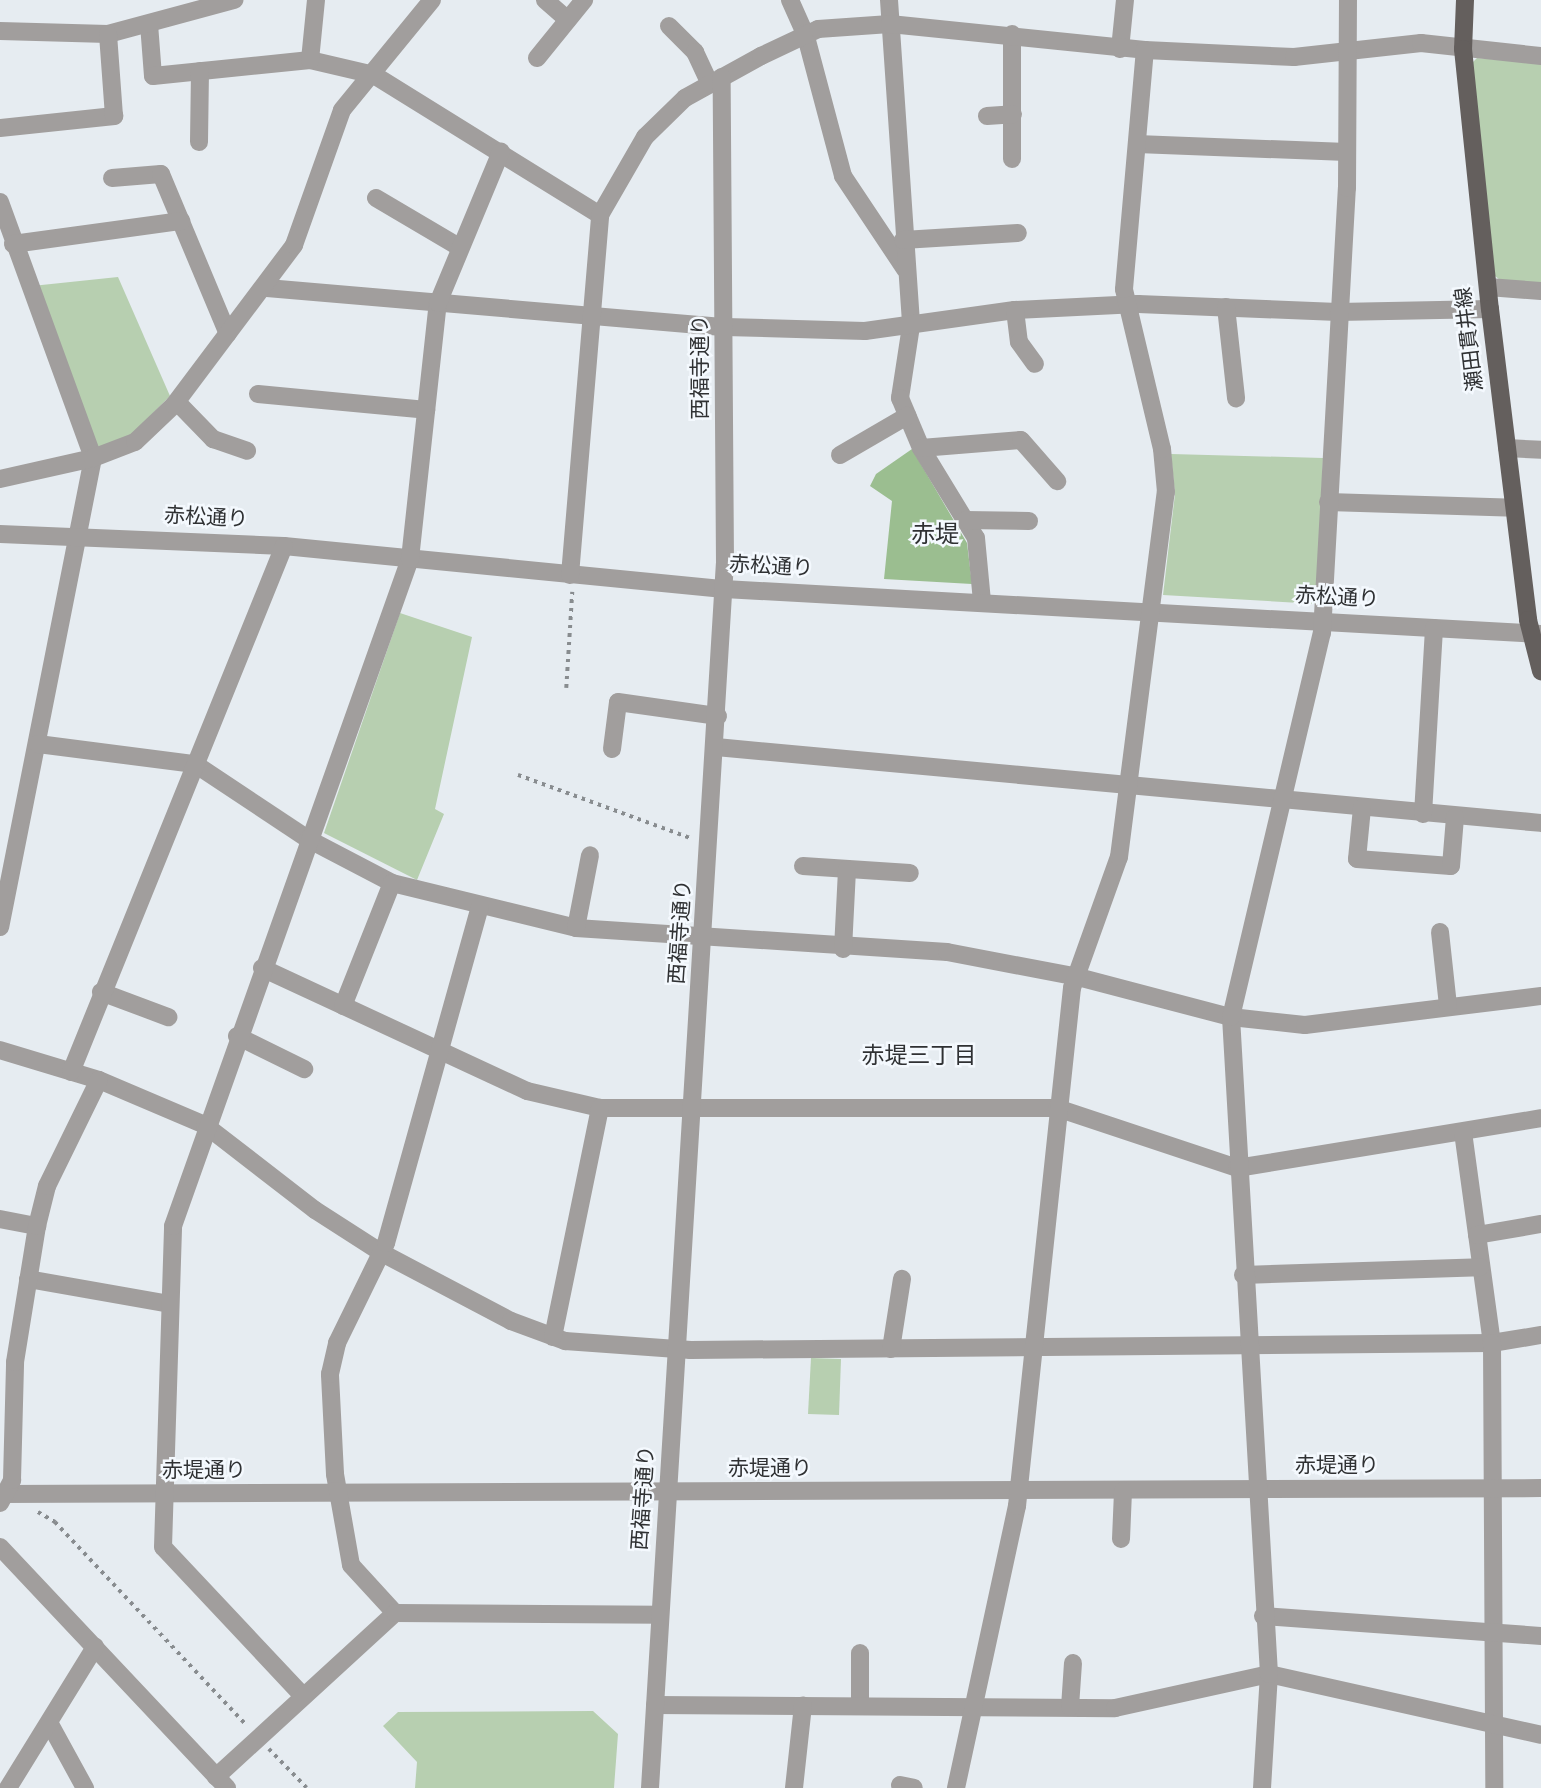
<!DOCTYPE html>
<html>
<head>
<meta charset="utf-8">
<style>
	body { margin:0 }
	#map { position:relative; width:1541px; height:1788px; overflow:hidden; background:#e6ecf1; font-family:Overpass,"Noto Sans JP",sans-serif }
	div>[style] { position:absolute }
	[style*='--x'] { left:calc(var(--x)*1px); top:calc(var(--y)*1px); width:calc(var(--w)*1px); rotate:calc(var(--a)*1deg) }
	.green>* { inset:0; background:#b7cfb0 }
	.forest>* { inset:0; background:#9bbe90 }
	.path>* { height:3.5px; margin-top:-1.75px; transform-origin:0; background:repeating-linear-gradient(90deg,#888c8f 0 3.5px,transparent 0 8.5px) }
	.minor>* { height:18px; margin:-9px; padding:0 9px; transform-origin:9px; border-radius:9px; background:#a19e9d }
	.major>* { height:18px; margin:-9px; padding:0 9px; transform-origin:9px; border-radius:9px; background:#645f5d }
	span { translate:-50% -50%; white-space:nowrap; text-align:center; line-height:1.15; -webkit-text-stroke:5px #f4f9fe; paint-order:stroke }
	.street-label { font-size:21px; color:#2f3133 }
	.neighbourhood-label { font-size:23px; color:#2f3133 }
	.quarter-label { font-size:24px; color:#2f3133 }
</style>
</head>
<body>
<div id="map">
	<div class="green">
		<i style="clip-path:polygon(1477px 58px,1541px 63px,1541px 287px,1505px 284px,1495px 276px,1469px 66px)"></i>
		<i style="clip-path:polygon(118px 277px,170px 396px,130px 436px,96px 453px,32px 286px)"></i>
		<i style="clip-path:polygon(1171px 454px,1323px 458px,1317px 604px,1163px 595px,1175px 494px)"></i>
		<i style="clip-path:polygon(400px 613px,472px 637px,435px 809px,444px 814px,417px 880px,324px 833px)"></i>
		<i style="clip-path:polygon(811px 1358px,841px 1359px,839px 1415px,808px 1414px)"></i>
		<i style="clip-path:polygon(593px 1711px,618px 1734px,614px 1788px,415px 1788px,417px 1762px,383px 1726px,398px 1712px)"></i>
	</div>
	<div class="forest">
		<i style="clip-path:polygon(912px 449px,967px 543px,972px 584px,884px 579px,892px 501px,870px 486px,876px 474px)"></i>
	</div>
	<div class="path">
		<i style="--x:566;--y:688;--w:96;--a:-86.4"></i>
		<i style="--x:518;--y:775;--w:183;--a:20.1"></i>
		<i style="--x:38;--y:1512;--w:20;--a:30"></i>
		<i style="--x:55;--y:1522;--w:280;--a:46.7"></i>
		<i style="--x:269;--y:1749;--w:54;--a:45.7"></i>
	</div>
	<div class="minor">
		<i style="--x:545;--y:0;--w:30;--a:41"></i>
		<i style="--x:790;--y:0;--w:36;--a:66"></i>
		<i style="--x:805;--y:33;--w:148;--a:75.1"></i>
		<i style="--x:843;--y:176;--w:112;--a:56.3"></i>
		<i style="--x:889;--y:0;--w:327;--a:86.1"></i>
		<i style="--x:911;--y:326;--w:73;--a:98.7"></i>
		<i style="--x:900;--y:398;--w:54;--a:67.2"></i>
		<i style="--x:921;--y:448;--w:105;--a:58.6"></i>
		<i style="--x:976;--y:538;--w:64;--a:84.6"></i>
		<i style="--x:149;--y:24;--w:52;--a:85.6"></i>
		<i style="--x:153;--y:76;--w:158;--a:-5.8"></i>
		<i style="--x:310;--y:60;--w:66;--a:13.2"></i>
		<i style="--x:374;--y:75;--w:266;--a:31.8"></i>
		<i style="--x:669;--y:26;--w:37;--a:45"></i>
		<i style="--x:695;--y:52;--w:35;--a:65"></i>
		<i style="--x:0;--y:31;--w:108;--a:1.6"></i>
		<i style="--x:108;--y:34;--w:131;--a:-15.1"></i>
		<i style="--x:1012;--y:34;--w:125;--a:90"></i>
		<i style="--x:1120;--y:49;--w:49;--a:-84.2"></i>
		<i style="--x:537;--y:58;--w:75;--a:-51"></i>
		<i style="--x:310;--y:60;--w:60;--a:-84.3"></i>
		<i style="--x:987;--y:116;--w:26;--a:-4"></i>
		<i style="--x:0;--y:128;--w:115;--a:-6"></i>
		<i style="--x:114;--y:116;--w:82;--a:-94.2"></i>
		<i style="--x:199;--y:142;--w:71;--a:-89.2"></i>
		<i style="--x:1137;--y:144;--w:210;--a:2.2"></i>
		<i style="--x:112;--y:178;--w:49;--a:-4.7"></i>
		<i style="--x:161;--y:174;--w:173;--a:67.3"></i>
		<i style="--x:376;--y:198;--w:96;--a:30.6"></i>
		<i style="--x:0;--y:202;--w:272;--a:70"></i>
		<i style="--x:93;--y:458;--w:478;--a:101.2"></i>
		<i style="--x:903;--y:240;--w:115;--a:-3.5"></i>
		<i style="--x:13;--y:244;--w:170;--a:-7.8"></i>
		<i style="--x:1488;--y:287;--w:53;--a:4.3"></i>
		<i style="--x:267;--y:288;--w:460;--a:4.9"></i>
		<i style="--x:725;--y:327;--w:140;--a:1.6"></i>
		<i style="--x:865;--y:331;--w:151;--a:-8"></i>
		<i style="--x:1015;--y:310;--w:123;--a:-2.8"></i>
		<i style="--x:1138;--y:304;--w:200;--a:2.3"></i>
		<i style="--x:1338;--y:312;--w:152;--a:-1.1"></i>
		<i style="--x:1226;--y:307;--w:92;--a:83.7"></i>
		<i style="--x:1015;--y:310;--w:32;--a:83"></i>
		<i style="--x:1019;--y:342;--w:27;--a:54"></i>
		<i style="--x:258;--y:394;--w:169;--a:5.4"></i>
		<i style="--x:177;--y:402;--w:52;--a:45.8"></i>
		<i style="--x:213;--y:439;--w:36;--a:19"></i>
		<i style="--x:921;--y:448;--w:100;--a:-4.6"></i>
		<i style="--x:1021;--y:440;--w:55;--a:48.7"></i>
		<i style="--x:1507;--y:448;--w:34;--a:3"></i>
		<i style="--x:840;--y:455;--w:78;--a:-30.2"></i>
		<i style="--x:0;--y:479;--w:95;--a:-12.7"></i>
		<i style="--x:93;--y:458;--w:45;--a:-20.9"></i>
		<i style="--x:135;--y:442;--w:54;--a:-43.5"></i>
		<i style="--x:174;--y:405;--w:200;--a:-53.1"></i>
		<i style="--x:294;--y:245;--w:143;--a:-70.4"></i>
		<i style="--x:342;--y:110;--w:142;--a:-50.7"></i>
		<i style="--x:1328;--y:502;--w:186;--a:1.8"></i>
		<i style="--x:965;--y:520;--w:64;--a:0.9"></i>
		<i style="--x:0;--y:534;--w:284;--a:2.4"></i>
		<i style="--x:284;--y:546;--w:442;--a:5.6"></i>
		<i style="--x:724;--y:589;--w:818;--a:3.15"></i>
		<i style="--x:570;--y:575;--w:361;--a:-85.2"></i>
		<i style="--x:600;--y:215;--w:90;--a:-60"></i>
		<i style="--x:645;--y:137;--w:56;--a:-44.3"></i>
		<i style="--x:685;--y:98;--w:87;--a:-28.9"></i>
		<i style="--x:761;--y:56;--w:63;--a:-25.3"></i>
		<i style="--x:818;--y:29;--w:72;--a:-4"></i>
		<i style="--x:890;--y:24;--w:256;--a:5.8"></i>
		<i style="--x:1145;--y:50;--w:149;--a:2.7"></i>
		<i style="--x:1294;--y:57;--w:128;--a:-6.3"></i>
		<i style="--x:1421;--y:43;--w:121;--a:6.2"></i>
		<i style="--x:38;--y:744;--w:158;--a:7.3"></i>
		<i style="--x:195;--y:764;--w:136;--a:33.6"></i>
		<i style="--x:308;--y:839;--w:95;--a:27.6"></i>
		<i style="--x:392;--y:883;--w:189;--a:13.7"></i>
		<i style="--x:576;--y:928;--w:372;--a:3.7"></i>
		<i style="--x:947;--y:952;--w:133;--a:10.8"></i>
		<i style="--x:1078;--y:977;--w:158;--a:14.7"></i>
		<i style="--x:1231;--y:1017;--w:74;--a:6.2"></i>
		<i style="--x:1305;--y:1025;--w:238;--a:-7"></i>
		<i style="--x:716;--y:747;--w:828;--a:5.26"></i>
		<i style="--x:612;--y:749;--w:47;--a:-82.7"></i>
		<i style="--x:618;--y:702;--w:101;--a:8"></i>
		<i style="--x:1362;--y:808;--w:51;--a:95.6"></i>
		<i style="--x:1357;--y:859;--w:94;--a:4.3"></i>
		<i style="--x:1451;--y:866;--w:49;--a:-85.3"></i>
		<i style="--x:1423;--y:814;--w:186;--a:-86.6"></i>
		<i style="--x:803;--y:866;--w:107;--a:3.7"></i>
		<i style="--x:576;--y:928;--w:74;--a:-79.1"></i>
		<i style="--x:1440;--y:932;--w:74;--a:83.8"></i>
		<i style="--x:843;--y:949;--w:80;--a:-87.1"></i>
		<i style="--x:262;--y:968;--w:292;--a:24.9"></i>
		<i style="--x:527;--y:1091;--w:75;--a:13.1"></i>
		<i style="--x:600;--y:1108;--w:457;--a:0"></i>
		<i style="--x:1057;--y:1108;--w:190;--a:18.4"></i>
		<i style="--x:1237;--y:1168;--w:308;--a:-9.3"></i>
		<i style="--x:101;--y:992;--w:72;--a:20.5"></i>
		<i style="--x:343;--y:1006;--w:132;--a:-68.3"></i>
		<i style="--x:237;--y:1036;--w:75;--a:26.2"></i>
		<i style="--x:0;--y:1050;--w:103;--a:16.9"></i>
		<i style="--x:99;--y:1080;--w:115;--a:23"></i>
		<i style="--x:205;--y:1125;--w:139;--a:37.7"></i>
		<i style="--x:315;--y:1210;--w:80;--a:32.7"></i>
		<i style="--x:382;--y:1253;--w:146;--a:27.8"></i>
		<i style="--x:511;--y:1321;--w:58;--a:20.3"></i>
		<i style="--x:565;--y:1341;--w:126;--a:4.1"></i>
		<i style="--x:691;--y:1350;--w:801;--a:-0.5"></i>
		<i style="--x:1492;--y:1343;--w:50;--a:-9.3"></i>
		<i style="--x:71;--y:1072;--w:567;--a:-67.95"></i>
		<i style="--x:1463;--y:1132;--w:213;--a:82.2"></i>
		<i style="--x:1492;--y:1343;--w:445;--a:89.7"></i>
		<i style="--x:0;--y:1219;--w:38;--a:11"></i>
		<i style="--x:1477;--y:1235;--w:65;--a:-9.8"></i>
		<i style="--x:1243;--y:1275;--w:237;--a:-1.9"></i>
		<i style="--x:28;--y:1279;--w:144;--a:10"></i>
		<i style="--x:553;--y:1337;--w:234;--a:-78.4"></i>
		<i style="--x:891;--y:1349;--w:71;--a:-81.1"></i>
		<i style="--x:0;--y:1494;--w:1541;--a:-0.22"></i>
		<i style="--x:0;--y:1503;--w:26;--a:-62"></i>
		<i style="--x:12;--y:1480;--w:118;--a:-88.5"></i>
		<i style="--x:15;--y:1362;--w:138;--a:-80.8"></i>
		<i style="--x:37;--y:1226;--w:41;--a:-76"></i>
		<i style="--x:47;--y:1186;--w:118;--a:-63.9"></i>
		<i style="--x:1121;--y:1539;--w:48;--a:-87.6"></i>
		<i style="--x:0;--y:1547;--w:331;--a:46.7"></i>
		<i style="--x:395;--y:1613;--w:65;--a:-132.5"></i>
		<i style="--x:351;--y:1565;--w:92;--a:-100"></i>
		<i style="--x:335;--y:1474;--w:100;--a:-92.9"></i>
		<i style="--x:330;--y:1374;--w:32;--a:-77"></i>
		<i style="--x:337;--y:1343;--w:111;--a:-63.9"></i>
		<i style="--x:386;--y:1243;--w:349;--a:-74.4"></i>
		<i style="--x:1263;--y:1616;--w:279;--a:4.1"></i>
		<i style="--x:303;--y:1696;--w:204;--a:-133.2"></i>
		<i style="--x:163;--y:1547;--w:321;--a:-88.2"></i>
		<i style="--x:173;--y:1226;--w:708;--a:-70.44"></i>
		<i style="--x:410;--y:559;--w:258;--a:-83.8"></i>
		<i style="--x:438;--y:303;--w:164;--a:-67.4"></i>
		<i style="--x:860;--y:1704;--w:51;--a:-90"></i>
		<i style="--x:655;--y:1705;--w:460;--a:0.4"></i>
		<i style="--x:1115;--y:1708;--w:158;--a:-12.4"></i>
		<i style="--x:1269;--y:1674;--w:279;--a:12.6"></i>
		<i style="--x:1070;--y:1707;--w:44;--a:-86.1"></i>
		<i style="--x:51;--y:1726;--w:71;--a:61.3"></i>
		<i style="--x:216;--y:1777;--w:243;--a:-42.5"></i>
		<i style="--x:395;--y:1613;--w:265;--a:0.4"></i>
		<i style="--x:900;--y:1785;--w:14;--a:12"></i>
		<i style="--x:8;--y:1788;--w:166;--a:-58.3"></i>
		<i style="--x:650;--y:1788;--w:1227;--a:-86.5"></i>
		<i style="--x:725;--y:563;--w:486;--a:-90.4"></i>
		<i style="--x:794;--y:1788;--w:83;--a:-83.8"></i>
		<i style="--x:956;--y:1788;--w:289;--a:-77.8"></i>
		<i style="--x:1017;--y:1506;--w:521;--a:-83.94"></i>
		<i style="--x:1072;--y:988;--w:139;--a:-70.3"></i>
		<i style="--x:1119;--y:857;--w:368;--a:-82.7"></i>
		<i style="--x:1166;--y:492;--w:43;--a:-95.3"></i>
		<i style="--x:1162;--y:449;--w:164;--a:-103.4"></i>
		<i style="--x:1124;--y:289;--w:240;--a:-85"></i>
		<i style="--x:1262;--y:1788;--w:114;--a:-86.5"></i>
		<i style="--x:1269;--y:1674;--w:658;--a:-93.31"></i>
		<i style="--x:1231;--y:1017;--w:395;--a:-76.7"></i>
		<i style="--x:1322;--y:633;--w:446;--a:-86.8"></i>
		<i style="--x:1347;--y:188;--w:188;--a:-89.7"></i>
	</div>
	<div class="major">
		<i style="--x:1465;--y:0;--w:49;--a:92.3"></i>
		<i style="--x:1463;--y:49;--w:261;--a:84.1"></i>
		<i style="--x:1490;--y:309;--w:313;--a:83"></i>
		<i style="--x:1528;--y:620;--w:53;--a:75.7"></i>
	</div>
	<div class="street-label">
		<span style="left:1471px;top:339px;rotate:-97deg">瀬田貫井線</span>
		<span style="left:702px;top:367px;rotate:-90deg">西福寺通り</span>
		<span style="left:206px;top:519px;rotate:3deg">赤松通り</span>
		<span style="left:771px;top:568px;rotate:3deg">赤松通り</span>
		<span style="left:1337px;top:599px;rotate:3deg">赤松通り</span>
		<span style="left:682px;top:932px;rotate:-86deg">西福寺通り</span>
		<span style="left:1337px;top:1467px">赤堤通り</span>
		<span style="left:770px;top:1470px">赤堤通り</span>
		<span style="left:204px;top:1472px">赤堤通り</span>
		<span style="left:645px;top:1498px;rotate:-86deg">西福寺通り</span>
	</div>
	<div class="neighbourhood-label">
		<span style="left:919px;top:1058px">赤堤三丁目</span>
	</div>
	<div class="quarter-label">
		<span style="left:935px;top:537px">赤堤</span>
	</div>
</div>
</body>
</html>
